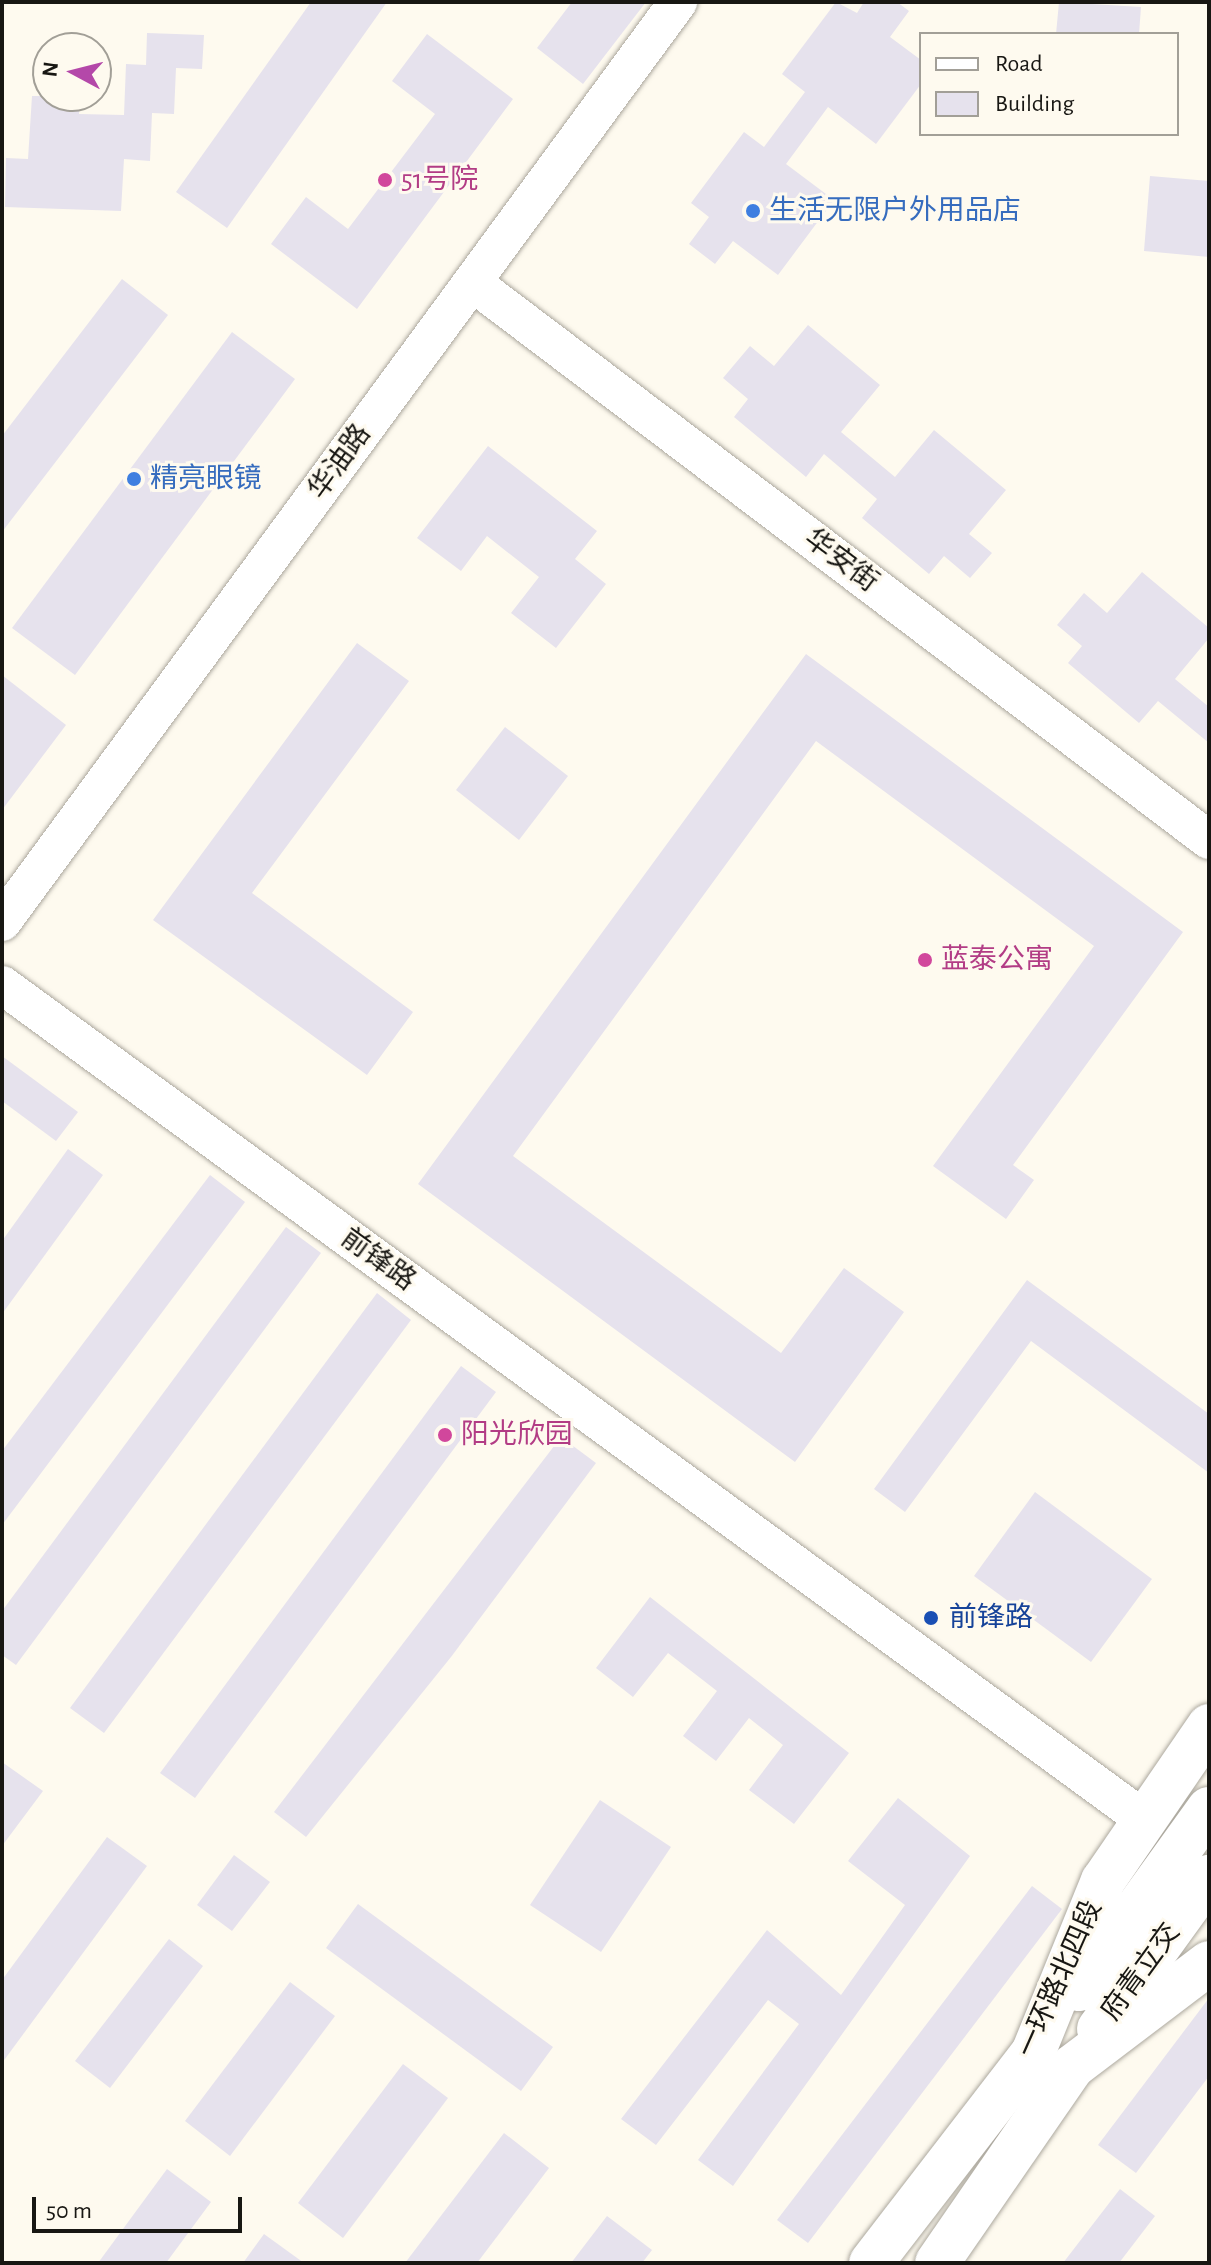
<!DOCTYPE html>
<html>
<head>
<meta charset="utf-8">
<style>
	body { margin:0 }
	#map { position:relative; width:1211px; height:2265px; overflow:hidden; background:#fefaef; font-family:"Alegreya Sans","Noto Sans SC",sans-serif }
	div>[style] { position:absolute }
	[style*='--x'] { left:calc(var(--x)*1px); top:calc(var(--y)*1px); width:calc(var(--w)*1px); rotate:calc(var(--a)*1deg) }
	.building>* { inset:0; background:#e6e2ed }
	.roads { filter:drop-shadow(0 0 2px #aca89e) drop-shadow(0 0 2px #aca89e) }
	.minor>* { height:38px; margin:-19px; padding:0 19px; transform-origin:19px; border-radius:19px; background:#fff }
	.major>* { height:44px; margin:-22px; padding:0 22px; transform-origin:22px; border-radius:22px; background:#fff }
	.dots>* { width:22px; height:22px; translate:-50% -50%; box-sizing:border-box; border:4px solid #fefaef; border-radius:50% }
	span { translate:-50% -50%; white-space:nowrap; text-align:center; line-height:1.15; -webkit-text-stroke:6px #fefaef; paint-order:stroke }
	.hotel-label { font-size:28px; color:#b23c85 }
	.left { translate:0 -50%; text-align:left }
	.shop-label { font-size:28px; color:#366cbe }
	.street-label { font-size:28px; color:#181713 }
	.transit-label { font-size:28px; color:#164399 }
	.frame { position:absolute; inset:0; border:4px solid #181713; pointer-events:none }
	.legend { position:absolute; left:919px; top:32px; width:260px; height:104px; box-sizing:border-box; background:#fefaef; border:2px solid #a29f97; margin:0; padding:10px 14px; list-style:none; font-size:24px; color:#181713 }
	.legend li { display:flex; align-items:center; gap:16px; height:40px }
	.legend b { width:40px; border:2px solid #a29f97 }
	.north { position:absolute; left:32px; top:32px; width:80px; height:80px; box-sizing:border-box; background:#fefaef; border:2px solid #a29f97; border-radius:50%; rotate:277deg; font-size:22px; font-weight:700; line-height:32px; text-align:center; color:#181713 }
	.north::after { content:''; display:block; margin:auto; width:28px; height:36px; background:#b448a9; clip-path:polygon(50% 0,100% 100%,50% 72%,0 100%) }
	.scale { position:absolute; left:32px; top:2197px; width:210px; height:36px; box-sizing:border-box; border:4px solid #181713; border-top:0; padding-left:10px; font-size:24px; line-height:28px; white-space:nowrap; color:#181713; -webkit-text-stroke:6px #fefaef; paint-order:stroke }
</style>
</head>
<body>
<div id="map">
	<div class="building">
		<i style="clip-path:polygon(311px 2px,387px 2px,227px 228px,176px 192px)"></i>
		<i style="clip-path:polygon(572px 2px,646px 2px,583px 84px,537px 48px)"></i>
		<i style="clip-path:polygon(836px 2px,857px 13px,864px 2px,897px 2px,909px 11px,890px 37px,921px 60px,921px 84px,876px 144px,828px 107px,786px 164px,834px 200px,778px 275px,733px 241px,715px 264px,689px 244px,709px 217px,691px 203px,744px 132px,764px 147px,805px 92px,782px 74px)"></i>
		<i style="clip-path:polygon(1059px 2px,1141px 7px,1139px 34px,1056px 34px)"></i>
		<i style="clip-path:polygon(147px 33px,204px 35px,202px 69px,176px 68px,174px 114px,152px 113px,150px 161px,124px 159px,121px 211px,5px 207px,6px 158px,28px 159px,32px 96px,80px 96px,79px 114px,124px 115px,126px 64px,146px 65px)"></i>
		<i style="clip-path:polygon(427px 34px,513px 99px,357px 309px,271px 244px,306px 197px,348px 229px,435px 114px,392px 81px)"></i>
		<i style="clip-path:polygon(1150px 176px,1209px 181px,1209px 257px,1144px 251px)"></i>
		<i style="clip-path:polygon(122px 279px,168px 315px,2px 532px,2px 436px)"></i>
		<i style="clip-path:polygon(808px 325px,880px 385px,841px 432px,895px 477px,934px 430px,1006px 490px,969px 534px,992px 553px,970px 578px,944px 556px,929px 574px,862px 518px,877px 499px,824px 454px,806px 477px,734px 417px,748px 399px,723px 378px,750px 346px,774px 366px)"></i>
		<i style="clip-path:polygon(232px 332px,295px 379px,75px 675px,12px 628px)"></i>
		<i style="clip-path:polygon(488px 446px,597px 531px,575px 559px,606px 584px,556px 648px,511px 613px,539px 577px,487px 536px,461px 571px,417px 538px)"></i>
		<i style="clip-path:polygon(1142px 572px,1209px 628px,1209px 638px,1175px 679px,1209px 707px,1209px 743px,1158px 701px,1139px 723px,1068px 663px,1082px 646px,1057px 625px,1084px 593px,1107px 613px)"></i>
		<i style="clip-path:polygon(357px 643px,409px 681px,252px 893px,413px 1012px,367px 1075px,153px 920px)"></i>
		<i style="clip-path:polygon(806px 654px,1183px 932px,1013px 1165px,1034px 1180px,1006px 1219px,933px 1166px,1094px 946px,816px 741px,513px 1156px,781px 1353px,844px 1268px,904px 1312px,795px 1462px,418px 1184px)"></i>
		<i style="clip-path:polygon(2px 675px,66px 725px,2px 810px)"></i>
		<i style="clip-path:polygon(505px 727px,568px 776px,519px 840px,456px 790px)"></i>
		<i style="clip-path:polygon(2px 1056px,78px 1112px,56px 1141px,2px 1101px)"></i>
		<i style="clip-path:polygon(68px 1149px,103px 1175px,2px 1314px,2px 1241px)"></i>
		<i style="clip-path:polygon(210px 1175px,245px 1202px,2px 1525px,2px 1451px)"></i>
		<i style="clip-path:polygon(286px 1227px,321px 1253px,16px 1665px,2px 1655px,2px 1611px)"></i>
		<i style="clip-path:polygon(1027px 1280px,1209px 1414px,1209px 1473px,1031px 1341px,905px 1512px,874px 1489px)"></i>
		<i style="clip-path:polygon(377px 1293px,411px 1320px,104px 1733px,70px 1708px)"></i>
		<i style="clip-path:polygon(461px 1366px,496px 1392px,195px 1798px,160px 1773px)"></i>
		<i style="clip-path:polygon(561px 1437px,596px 1463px,451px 1657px,306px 1837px,274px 1812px)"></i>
		<i style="clip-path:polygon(1035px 1492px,1152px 1579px,1091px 1662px,974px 1576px)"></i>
		<i style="clip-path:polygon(650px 1597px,849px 1753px,794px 1824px,749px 1790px,783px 1745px,749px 1718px,716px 1761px,683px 1736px,717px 1691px,668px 1653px,633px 1697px,596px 1668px)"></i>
		<i style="clip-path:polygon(2px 1762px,43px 1791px,2px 1846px)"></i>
		<i style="clip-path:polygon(898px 1798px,970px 1856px,733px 2186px,698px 2160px,799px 2024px,768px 2000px,656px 2145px,621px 2119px,767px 1930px,841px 1995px,905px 1905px,848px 1861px)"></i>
		<i style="clip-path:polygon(600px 1800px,671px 1847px,601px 1952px,530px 1905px)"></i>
		<i style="clip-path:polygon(107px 1837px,147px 1866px,2px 2063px,2px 1980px)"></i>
		<i style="clip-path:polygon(234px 1855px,270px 1882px,232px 1931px,197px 1905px)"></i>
		<i style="clip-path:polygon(1032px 1886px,1062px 1909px,808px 2243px,777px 2220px)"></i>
		<i style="clip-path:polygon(358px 1904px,553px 2047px,521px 2091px,326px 1948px)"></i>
		<i style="clip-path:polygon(169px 1939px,203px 1966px,110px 2088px,75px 2061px)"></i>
		<i style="clip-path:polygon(290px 1982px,335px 2016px,230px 2156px,185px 2121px)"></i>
		<i style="clip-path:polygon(1209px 1998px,1209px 2076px,1136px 2173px,1098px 2145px)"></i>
		<i style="clip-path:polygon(403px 2064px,448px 2098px,343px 2238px,298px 2203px)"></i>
		<i style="clip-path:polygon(504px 2133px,549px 2168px,477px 2263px,405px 2263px)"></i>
		<i style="clip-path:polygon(167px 2169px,211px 2202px,166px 2263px,98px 2263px)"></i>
		<i style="clip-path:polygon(1120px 2189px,1155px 2216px,1119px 2263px,1063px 2263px)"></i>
		<i style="clip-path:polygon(607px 2216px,652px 2250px,642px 2263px,571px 2263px)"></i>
		<i style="clip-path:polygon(264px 2234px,304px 2263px,243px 2263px)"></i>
	</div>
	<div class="roads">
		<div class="minor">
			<i style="--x:473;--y:283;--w:923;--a:37.12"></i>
			<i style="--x:2;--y:922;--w:1142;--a:-53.69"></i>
			<i style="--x:2;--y:985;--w:1411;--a:36.15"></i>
		</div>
		<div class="major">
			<i style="--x:1079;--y:1989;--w:222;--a:-54.2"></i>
			<i style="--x:1099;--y:2029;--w:188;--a:-54.1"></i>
			<i style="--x:871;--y:2263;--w:265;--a:-52.4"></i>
			<i style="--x:1033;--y:2053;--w:186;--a:-67.9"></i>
			<i style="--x:1103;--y:1881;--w:188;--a:-55.6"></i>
			<i style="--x:937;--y:2263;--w:238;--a:-55.4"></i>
			<i style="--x:1072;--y:2067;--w:172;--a:-37.2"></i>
		</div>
	</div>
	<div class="dots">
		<i style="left:385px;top:180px;background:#d1479c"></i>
		<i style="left:753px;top:211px;background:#3f7fe0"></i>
		<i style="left:134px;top:479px;background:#3f7fe0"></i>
		<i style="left:925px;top:960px;background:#d1479c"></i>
		<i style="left:445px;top:1435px;background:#d1479c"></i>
		<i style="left:931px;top:1618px;background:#1a4fb4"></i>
	</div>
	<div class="hotel-label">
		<span class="left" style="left:401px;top:180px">51号院</span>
		<span class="left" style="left:941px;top:960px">蓝泰公寓</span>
		<span class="left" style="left:461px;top:1435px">阳光欣园</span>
	</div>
	<div class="shop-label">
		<span class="left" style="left:769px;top:211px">生活无限户外用品店</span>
		<span class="left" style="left:150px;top:479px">精亮眼镜</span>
	</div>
	<div class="street-label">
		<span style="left:340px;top:462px;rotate:-54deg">华油路</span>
		<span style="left:841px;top:561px;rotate:37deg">华安街</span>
		<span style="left:378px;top:1260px;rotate:36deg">前锋路</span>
		<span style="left:1141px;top:1972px;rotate:-54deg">府青立交</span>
		<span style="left:1060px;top:1979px;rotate:-66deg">一环路北四段</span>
	</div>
	<div class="transit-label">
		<span class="left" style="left:949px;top:1618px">前锋路</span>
	</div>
	<div class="frame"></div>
	<ul class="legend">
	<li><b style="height:10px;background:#fff"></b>Road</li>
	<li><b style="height:22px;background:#e6e2ed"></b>Building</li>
	</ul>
	<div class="north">N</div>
	<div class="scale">50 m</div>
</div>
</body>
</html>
